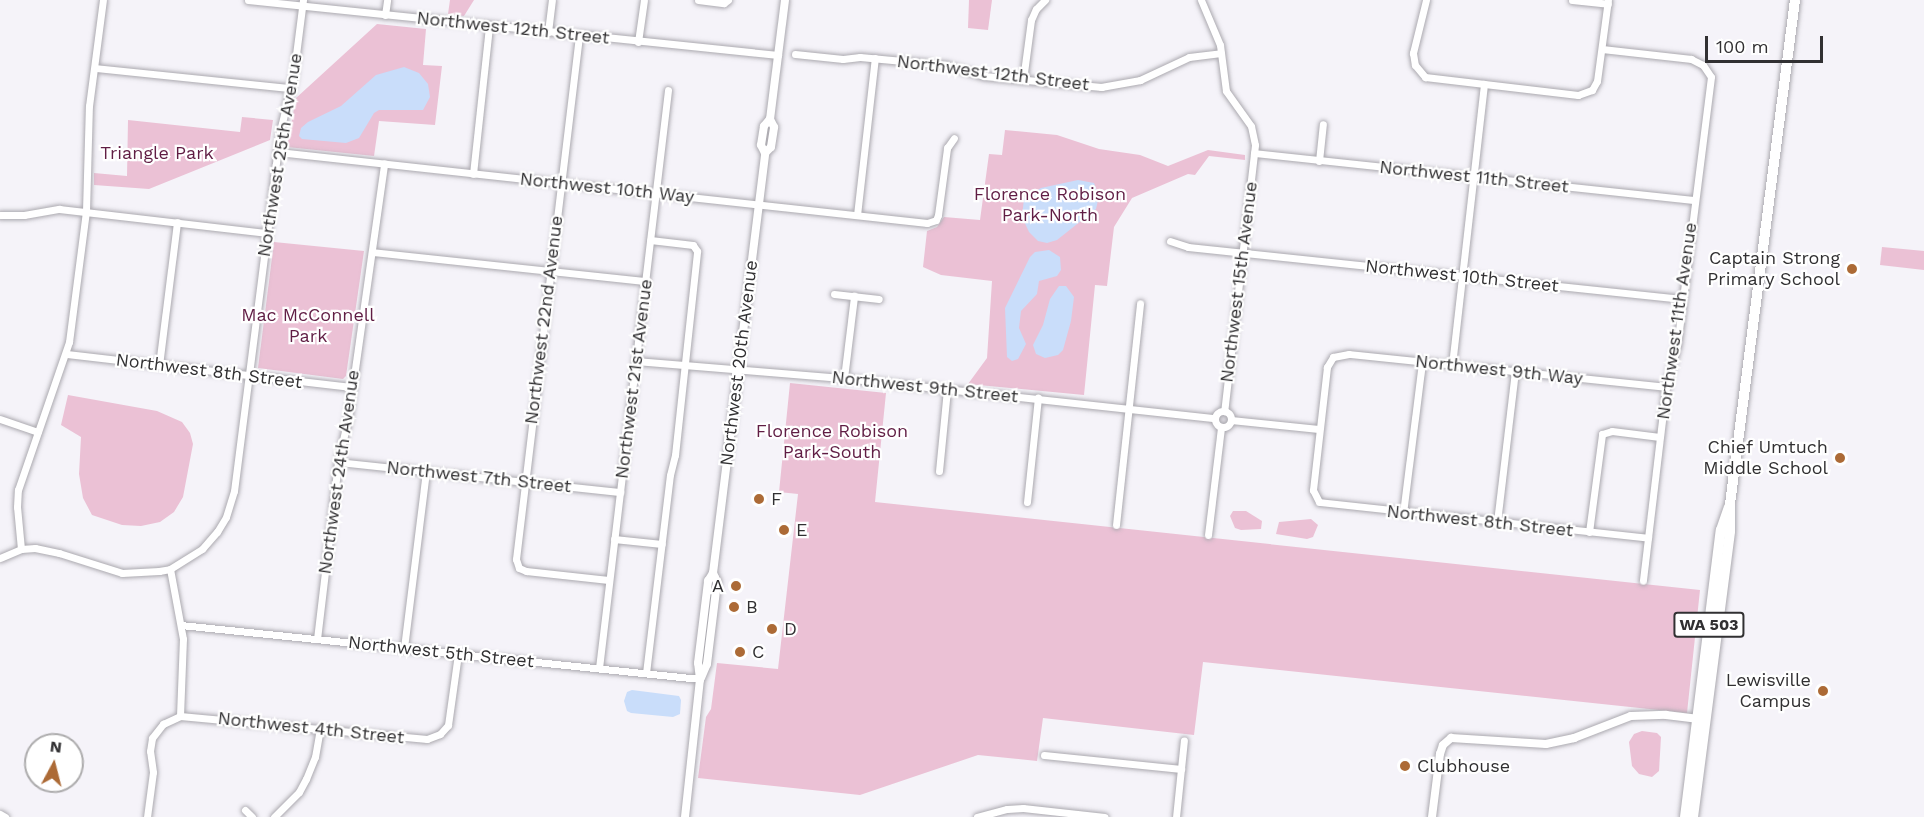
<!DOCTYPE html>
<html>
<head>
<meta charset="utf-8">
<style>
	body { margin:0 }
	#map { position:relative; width:1924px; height:817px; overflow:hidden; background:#f5f3f9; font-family:"Work Sans",sans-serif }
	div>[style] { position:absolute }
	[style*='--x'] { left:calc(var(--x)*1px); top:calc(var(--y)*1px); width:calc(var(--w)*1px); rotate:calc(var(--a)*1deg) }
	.green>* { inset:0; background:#ebc1d5 }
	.water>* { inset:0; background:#c9ddfa }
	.roads { filter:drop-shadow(0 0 2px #aba9af) drop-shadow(0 0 2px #aba9af) }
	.minor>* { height:7px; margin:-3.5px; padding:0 3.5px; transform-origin:3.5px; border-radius:3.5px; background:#fff }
	.minor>.ring { margin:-3.5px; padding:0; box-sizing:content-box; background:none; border:7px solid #fff; border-radius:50% }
	.tertiary>* { height:8px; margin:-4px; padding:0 4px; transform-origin:4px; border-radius:4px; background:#fff }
	.primary>* { height:10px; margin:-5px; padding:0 5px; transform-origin:5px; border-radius:5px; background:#fff }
	.dots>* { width:16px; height:16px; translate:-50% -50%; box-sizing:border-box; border:3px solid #fff; border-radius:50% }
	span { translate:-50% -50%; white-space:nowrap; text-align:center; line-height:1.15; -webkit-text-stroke:4.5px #fff; paint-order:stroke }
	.shield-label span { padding:2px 4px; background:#fff; border:2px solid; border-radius:4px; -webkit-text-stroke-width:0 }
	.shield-label { font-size:16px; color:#313032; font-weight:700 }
	.street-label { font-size:18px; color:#313032 }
	.park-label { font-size:18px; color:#601d44 }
	.poi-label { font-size:18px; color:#313032 }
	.right { translate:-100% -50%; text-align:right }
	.left { translate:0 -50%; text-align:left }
	.north { position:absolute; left:24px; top:733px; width:60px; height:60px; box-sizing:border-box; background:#fff; border:2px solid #adacad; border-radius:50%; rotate:7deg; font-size:16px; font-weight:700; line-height:24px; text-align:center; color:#313032 }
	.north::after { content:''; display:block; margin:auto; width:21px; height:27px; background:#ac6a36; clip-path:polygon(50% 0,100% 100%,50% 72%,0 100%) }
	.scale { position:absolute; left:1705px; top:36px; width:118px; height:27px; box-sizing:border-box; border:3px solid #313032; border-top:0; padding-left:8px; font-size:18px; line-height:21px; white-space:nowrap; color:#313032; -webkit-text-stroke:4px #fff; paint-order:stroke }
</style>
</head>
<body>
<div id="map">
	<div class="green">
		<i style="clip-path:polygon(450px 0,474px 0,464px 16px,448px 14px)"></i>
		<i style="clip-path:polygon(969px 0,992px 0,988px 30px,968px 28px)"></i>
		<i style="clip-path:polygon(377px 24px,426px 29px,423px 65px,442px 66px,435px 125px,379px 121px,374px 156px,287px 147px,296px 98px)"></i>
		<i style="clip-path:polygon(242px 117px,273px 120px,270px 140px,149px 189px,94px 185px,94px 173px,127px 176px,128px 120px,240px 132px)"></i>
		<i style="clip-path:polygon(1005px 130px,1057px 135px,1099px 149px,1140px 155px,1168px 166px,1208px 150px,1245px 155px,1245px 160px,1209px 156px,1195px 175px,1188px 174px,1132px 198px,1114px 227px,1107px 286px,1095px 285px,1084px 395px,968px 384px,987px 358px,992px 281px,941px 275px,923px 267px,927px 231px,937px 227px,944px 217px,980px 220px,989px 154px,1002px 155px)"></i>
		<i style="clip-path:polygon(274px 242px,364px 251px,346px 376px,343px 379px,258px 368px)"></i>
		<i style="clip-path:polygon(1882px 247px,1924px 251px,1924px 270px,1880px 265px)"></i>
		<i style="clip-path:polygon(790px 383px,886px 393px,875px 502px,1700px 590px,1687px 713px,1203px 662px,1194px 735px,1043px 718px,1037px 761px,978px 755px,860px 795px,698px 778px,706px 717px,711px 709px,717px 663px,778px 669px,798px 494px,779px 492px)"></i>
		<i style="clip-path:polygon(68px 395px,157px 411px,182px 422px,190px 433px,193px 444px,183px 497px,174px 512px,160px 522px,141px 526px,122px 525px,92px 515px,83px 498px,79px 474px,81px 437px,61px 425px)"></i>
		<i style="clip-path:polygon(1233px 511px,1246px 511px,1262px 521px,1261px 529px,1241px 530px,1235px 528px,1230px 516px)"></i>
		<i style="clip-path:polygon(1311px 519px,1318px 525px,1313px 537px,1307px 539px,1276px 534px,1279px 522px)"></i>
		<i style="clip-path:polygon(1642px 731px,1657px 733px,1661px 737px,1659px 771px,1652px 777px,1639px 774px,1632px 766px,1629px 742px,1634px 734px)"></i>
	</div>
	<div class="water">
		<i style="clip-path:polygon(404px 67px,419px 73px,428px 84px,430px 97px,423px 110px,379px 110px,374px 113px,359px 138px,346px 143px,302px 139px,299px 136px,301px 128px,308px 122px,341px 106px,376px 75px)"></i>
		<i style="clip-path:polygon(1078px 180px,1094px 183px,1099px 196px,1096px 209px,1057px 240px,1047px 243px,1038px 241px,1029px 232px,1022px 217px,1024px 198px,1041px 188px)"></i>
		<i style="clip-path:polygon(1049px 250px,1060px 257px,1061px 270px,1057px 276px,1039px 281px,1037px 294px,1021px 311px,1019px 328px,1026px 344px,1018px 359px,1012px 361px,1007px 357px,1005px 308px,1030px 257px,1035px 252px)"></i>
		<i style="clip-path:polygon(1059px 286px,1066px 286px,1074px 297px,1071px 321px,1063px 350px,1058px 355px,1045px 358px,1036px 354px,1033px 345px,1043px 325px,1050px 299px)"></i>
		<i style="clip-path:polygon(632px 690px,679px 696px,681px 700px,680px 714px,673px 717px,631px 713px,627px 711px,624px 701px,627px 692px)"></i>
	</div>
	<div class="roads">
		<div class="minor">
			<i style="--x:248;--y:0;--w:533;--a:5.92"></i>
			<i style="--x:698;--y:0;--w:26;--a:7"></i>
			<i style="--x:724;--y:3;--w:5;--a:-37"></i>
			<i style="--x:1201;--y:0;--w:49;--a:67.1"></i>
			<i style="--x:1220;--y:45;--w:46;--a:82.6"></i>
			<i style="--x:1226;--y:91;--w:43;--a:54.5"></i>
			<i style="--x:1251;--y:126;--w:19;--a:78"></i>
			<i style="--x:1255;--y:145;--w:268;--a:96.6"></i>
			<i style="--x:1426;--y:0;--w:55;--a:103.8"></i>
			<i style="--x:1413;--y:53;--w:12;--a:81"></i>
			<i style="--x:1415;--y:65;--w:16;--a:50"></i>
			<i style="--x:1425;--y:77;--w:154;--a:6.7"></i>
			<i style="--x:1578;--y:95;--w:15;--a:-20"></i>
			<i style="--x:1592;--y:90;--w:10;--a:-61"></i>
			<i style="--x:1597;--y:81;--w:82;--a:-82.3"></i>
			<i style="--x:1572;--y:0;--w:36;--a:6"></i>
			<i style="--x:385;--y:15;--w:15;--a:-82"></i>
			<i style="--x:548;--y:32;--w:32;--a:-83"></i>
			<i style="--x:579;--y:36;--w:527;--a:96.87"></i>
			<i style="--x:516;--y:559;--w:9;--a:72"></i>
			<i style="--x:519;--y:568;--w:8;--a:23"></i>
			<i style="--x:526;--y:571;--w:83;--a:6.2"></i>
			<i style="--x:638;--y:42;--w:42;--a:-81.9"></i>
			<i style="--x:1602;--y:49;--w:90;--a:6.4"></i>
			<i style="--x:1691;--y:59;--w:13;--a:27"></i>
			<i style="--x:1703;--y:65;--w:14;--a:56"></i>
			<i style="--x:1711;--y:77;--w:270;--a:97.2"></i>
			<i style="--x:1677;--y:345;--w:43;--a:104.7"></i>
			<i style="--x:1666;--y:387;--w:195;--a:96.8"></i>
			<i style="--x:795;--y:54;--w:48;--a:5.9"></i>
			<i style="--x:843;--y:59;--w:17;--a:-7"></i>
			<i style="--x:860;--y:57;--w:86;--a:5.3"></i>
			<i style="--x:946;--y:65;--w:40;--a:16"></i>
			<i style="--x:984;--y:76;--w:118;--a:5.4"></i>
			<i style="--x:1101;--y:87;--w:40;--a:-10"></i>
			<i style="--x:1140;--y:80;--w:54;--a:-25.1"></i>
			<i style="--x:1189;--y:57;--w:32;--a:-7"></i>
			<i style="--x:95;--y:68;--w:196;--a:5.9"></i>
			<i style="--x:1023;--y:80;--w:61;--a:-82.4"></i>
			<i style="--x:1031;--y:20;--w:12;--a:-66"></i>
			<i style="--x:1036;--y:9;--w:13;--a:-45"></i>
			<i style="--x:278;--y:152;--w:653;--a:6.24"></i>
			<i style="--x:927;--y:223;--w:9;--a:-18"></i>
			<i style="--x:936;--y:220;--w:5;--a:-68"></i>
			<i style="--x:938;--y:215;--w:68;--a:-82.3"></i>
			<i style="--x:947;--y:148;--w:12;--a:-55"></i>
			<i style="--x:1254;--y:153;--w:443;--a:6.1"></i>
			<i style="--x:1319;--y:161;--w:37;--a:-84"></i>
			<i style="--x:473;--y:174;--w:149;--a:-83.8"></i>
			<i style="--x:0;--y:215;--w:24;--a:0"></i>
			<i style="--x:24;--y:215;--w:36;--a:-10"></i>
			<i style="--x:59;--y:209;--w:210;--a:6.6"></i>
			<i style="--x:857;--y:215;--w:158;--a:-83.5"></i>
			<i style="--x:1170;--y:241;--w:19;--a:18"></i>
			<i style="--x:1188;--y:247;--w:497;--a:6"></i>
			<i style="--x:372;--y:252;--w:275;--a:6.1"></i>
			<i style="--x:834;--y:294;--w:45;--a:6.3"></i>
			<i style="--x:66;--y:354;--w:288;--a:6.6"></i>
			<i style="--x:1333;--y:357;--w:12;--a:121"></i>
			<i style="--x:1327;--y:367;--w:124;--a:96.5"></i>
			<i style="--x:1313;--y:490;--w:13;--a:63"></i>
			<i style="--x:1319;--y:502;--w:331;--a:6.2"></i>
			<i style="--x:1333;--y:357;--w:16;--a:-11"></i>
			<i style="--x:1349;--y:354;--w:319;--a:5.9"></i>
			<i style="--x:636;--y:361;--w:209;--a:4.7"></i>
			<i style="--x:844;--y:378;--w:373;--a:6.2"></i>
			<i style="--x:159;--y:365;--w:144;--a:-82.8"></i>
			<i style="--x:1452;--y:365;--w:283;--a:-83.5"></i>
			<i style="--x:844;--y:378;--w:83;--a:-83"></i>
			<i class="ring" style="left:1215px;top:411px;width:9px;height:9px"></i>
			<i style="--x:0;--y:419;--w:40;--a:18.9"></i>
			<i style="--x:1231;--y:420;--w:88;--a:5.8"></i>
			<i style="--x:338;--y:462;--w:284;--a:6.1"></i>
			<i style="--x:939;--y:471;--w:82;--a:-84.4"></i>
			<i style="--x:1027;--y:502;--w:105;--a:-84"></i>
			<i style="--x:1403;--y:513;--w:152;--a:-82.8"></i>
			<i style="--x:1497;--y:522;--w:151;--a:-83.2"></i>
			<i style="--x:1116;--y:525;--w:223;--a:-83.8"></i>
			<i style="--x:1589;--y:532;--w:99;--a:-82.4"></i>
			<i style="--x:1602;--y:434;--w:10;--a:-17"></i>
			<i style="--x:1612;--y:431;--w:48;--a:7.1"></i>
			<i style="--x:1208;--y:535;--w:109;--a:-83.1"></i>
			<i style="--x:614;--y:539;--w:48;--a:5.9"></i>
			<i style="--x:21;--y:549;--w:42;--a:-95.4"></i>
			<i style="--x:17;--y:507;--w:17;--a:-87"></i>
			<i style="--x:18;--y:490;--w:157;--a:-71"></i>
			<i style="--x:69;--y:342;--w:132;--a:-82.6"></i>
			<i style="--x:86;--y:211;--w:105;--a:-88.4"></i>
			<i style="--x:89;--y:106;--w:107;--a:-82.5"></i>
			<i style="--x:0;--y:558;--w:23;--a:-23"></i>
			<i style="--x:21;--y:549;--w:14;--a:-4"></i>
			<i style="--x:35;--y:548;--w:25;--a:12"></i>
			<i style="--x:59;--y:553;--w:66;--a:17.6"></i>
			<i style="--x:122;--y:573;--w:37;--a:-3"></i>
			<i style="--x:159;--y:571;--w:11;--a:-10"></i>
			<i style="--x:170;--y:569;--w:38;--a:-32"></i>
			<i style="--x:202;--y:549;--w:23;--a:-49"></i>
			<i style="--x:217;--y:532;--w:17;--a:-59"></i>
			<i style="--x:226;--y:517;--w:27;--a:-73"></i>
			<i style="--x:234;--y:491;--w:363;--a:-82.7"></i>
			<i style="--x:280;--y:131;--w:55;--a:-76.2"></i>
			<i style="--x:293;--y:78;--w:79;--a:-82.7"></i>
			<i style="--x:181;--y:625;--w:522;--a:5.94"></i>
			<i style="--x:317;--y:639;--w:178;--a:-83.2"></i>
			<i style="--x:338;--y:462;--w:45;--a:-77.2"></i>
			<i style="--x:348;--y:418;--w:257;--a:-81.9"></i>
			<i style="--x:404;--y:648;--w:177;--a:-82.9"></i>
			<i style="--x:599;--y:668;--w:582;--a:-83.19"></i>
			<i style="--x:646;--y:673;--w:199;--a:-83.1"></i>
			<i style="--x:670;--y:475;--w:21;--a:-76"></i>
			<i style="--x:675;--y:455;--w:205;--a:-83.8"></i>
			<i style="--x:697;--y:251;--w:7;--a:-124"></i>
			<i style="--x:693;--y:245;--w:43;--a:-173.4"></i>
			<i style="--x:180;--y:716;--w:248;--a:5.3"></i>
			<i style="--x:427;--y:739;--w:14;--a:-21"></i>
			<i style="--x:440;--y:734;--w:12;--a:-48"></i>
			<i style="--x:448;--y:725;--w:72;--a:-82"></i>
			<i style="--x:1044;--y:755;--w:138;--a:5.8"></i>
			<i style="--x:245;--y:810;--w:10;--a:45"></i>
			<i style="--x:0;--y:814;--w:6;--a:31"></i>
			<i style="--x:147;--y:817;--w:45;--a:-82.4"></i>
			<i style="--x:153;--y:772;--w:21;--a:-98"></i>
			<i style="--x:150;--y:751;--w:13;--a:-81"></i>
			<i style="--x:152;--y:738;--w:18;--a:-52"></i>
			<i style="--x:163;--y:724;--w:19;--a:-25"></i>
			<i style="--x:180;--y:716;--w:77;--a:-87.8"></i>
			<i style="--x:183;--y:639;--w:71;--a:-100.5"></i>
			<i style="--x:274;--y:817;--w:35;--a:-45"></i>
			<i style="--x:299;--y:792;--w:15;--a:-62"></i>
			<i style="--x:306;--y:779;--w:24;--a:-68"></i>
			<i style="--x:315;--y:757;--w:28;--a:-80"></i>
			<i style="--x:977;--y:817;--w:31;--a:-15"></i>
			<i style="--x:1007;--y:809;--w:16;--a:-4"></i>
			<i style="--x:1023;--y:808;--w:82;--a:6.3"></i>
			<i style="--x:1176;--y:817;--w:77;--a:-84.1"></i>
		</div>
		<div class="tertiary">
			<i style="--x:765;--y:153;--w:9;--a:-117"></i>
			<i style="--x:761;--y:145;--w:19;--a:-81"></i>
			<i style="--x:764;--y:126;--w:9;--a:-49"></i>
			<i style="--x:701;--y:678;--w:15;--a:-67"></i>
			<i style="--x:707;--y:664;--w:83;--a:-83"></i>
			<i style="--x:717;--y:582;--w:10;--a:-114"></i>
			<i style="--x:685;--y:817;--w:139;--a:-83.8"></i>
			<i style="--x:700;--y:679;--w:16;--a:-97"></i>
			<i style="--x:698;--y:663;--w:83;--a:-83"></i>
			<i style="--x:708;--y:581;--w:9;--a:-58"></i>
			<i style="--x:713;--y:573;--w:423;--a:-82.9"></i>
			<i style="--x:765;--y:153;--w:8;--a:-45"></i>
			<i style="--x:771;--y:147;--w:20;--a:-81"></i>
			<i style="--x:774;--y:127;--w:9;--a:-117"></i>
			<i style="--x:770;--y:119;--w:120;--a:-82.8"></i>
			<i style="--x:1432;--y:817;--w:64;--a:-82.8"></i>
			<i style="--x:1440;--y:754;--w:9;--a:-72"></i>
			<i style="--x:1443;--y:745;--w:11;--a:-41"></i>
			<i style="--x:1451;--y:738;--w:95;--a:3.6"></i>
			<i style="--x:1546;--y:744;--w:29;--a:-12"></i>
			<i style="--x:1574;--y:738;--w:61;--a:-21.1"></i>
			<i style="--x:1631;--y:716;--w:35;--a:-2"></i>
			<i style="--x:1666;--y:715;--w:31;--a:7"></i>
		</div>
		<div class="primary">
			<i style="--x:1685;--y:817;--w:289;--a:-82.9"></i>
			<i style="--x:1721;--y:530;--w:24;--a:-71"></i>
			<i style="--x:1693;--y:817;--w:288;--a:-82.6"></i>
			<i style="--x:1730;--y:531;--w:27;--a:-90"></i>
			<i style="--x:1730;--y:504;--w:508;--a:-82.65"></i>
		</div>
	</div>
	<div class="dots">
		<i style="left:1852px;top:269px;background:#ac6a36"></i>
		<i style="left:1840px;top:458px;background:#ac6a36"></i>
		<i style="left:759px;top:499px;background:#ac6a36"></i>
		<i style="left:784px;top:530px;background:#ac6a36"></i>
		<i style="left:736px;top:586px;background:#ac6a36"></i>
		<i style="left:734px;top:607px;background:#ac6a36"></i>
		<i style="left:772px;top:629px;background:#ac6a36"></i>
		<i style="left:740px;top:652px;background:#ac6a36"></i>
		<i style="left:1823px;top:691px;background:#ac6a36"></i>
		<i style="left:1405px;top:766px;background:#ac6a36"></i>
	</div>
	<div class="shield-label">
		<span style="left:1709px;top:625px">WA 503</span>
	</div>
	<div class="street-label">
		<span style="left:513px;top:28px;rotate:6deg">Northwest 12th Street</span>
		<span style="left:993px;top:73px;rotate:7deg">Northwest 12th Street</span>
		<span style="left:280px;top:155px;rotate:-81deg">Northwest 25th Avenue</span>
		<span style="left:1474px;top:177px;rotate:6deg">Northwest 11th Street</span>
		<span style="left:607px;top:188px;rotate:6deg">Northwest 10th Way</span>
		<span style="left:1462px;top:276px;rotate:6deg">Northwest 10th Street</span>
		<span style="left:1239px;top:282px;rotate:-83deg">Northwest 15th Avenue</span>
		<span style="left:544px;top:320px;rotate:-83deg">Northwest 22nd Avenue</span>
		<span style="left:1677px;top:321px;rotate:-82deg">Northwest 11th Avenue</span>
		<span style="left:739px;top:363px;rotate:-83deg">Northwest 20th Avenue</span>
		<span style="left:1499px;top:370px;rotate:6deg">Northwest 9th Way</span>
		<span style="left:209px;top:371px;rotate:7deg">Northwest 8th Street</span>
		<span style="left:634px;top:379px;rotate:-83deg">Northwest 21st Avenue</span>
		<span style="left:925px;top:387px;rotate:6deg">Northwest 9th Street</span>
		<span style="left:339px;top:472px;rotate:-82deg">Northwest 24th Avenue</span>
		<span style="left:479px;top:477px;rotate:6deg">Northwest 7th Street</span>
		<span style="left:1480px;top:521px;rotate:6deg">Northwest 8th Street</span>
		<span style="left:441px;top:652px;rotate:6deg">Northwest 5th Street</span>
		<span style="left:311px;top:728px;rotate:6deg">Northwest 4th Street</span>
	</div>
	<div class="park-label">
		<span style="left:157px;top:153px">Triangle Park</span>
		<span style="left:1050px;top:205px">Florence Robison<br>Park-North</span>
		<span style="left:308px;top:326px">Mac McConnell<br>Park</span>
		<span style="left:832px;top:442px">Florence Robison<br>Park-South</span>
	</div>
	<div class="poi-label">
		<span class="right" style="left:1840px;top:269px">Captain Strong<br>Primary School</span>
		<span class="right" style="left:1828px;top:458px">Chief Umtuch<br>Middle School</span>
		<span class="left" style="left:771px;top:499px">F</span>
		<span class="left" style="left:796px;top:530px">E</span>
		<span class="right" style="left:724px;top:586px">A</span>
		<span class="left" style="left:746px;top:607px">B</span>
		<span class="left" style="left:784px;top:629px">D</span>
		<span class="left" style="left:752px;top:652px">C</span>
		<span class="right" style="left:1811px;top:691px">Lewisville<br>Campus</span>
		<span class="left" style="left:1417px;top:766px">Clubhouse</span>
	</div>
	<div class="north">N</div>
	<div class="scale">100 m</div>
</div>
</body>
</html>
